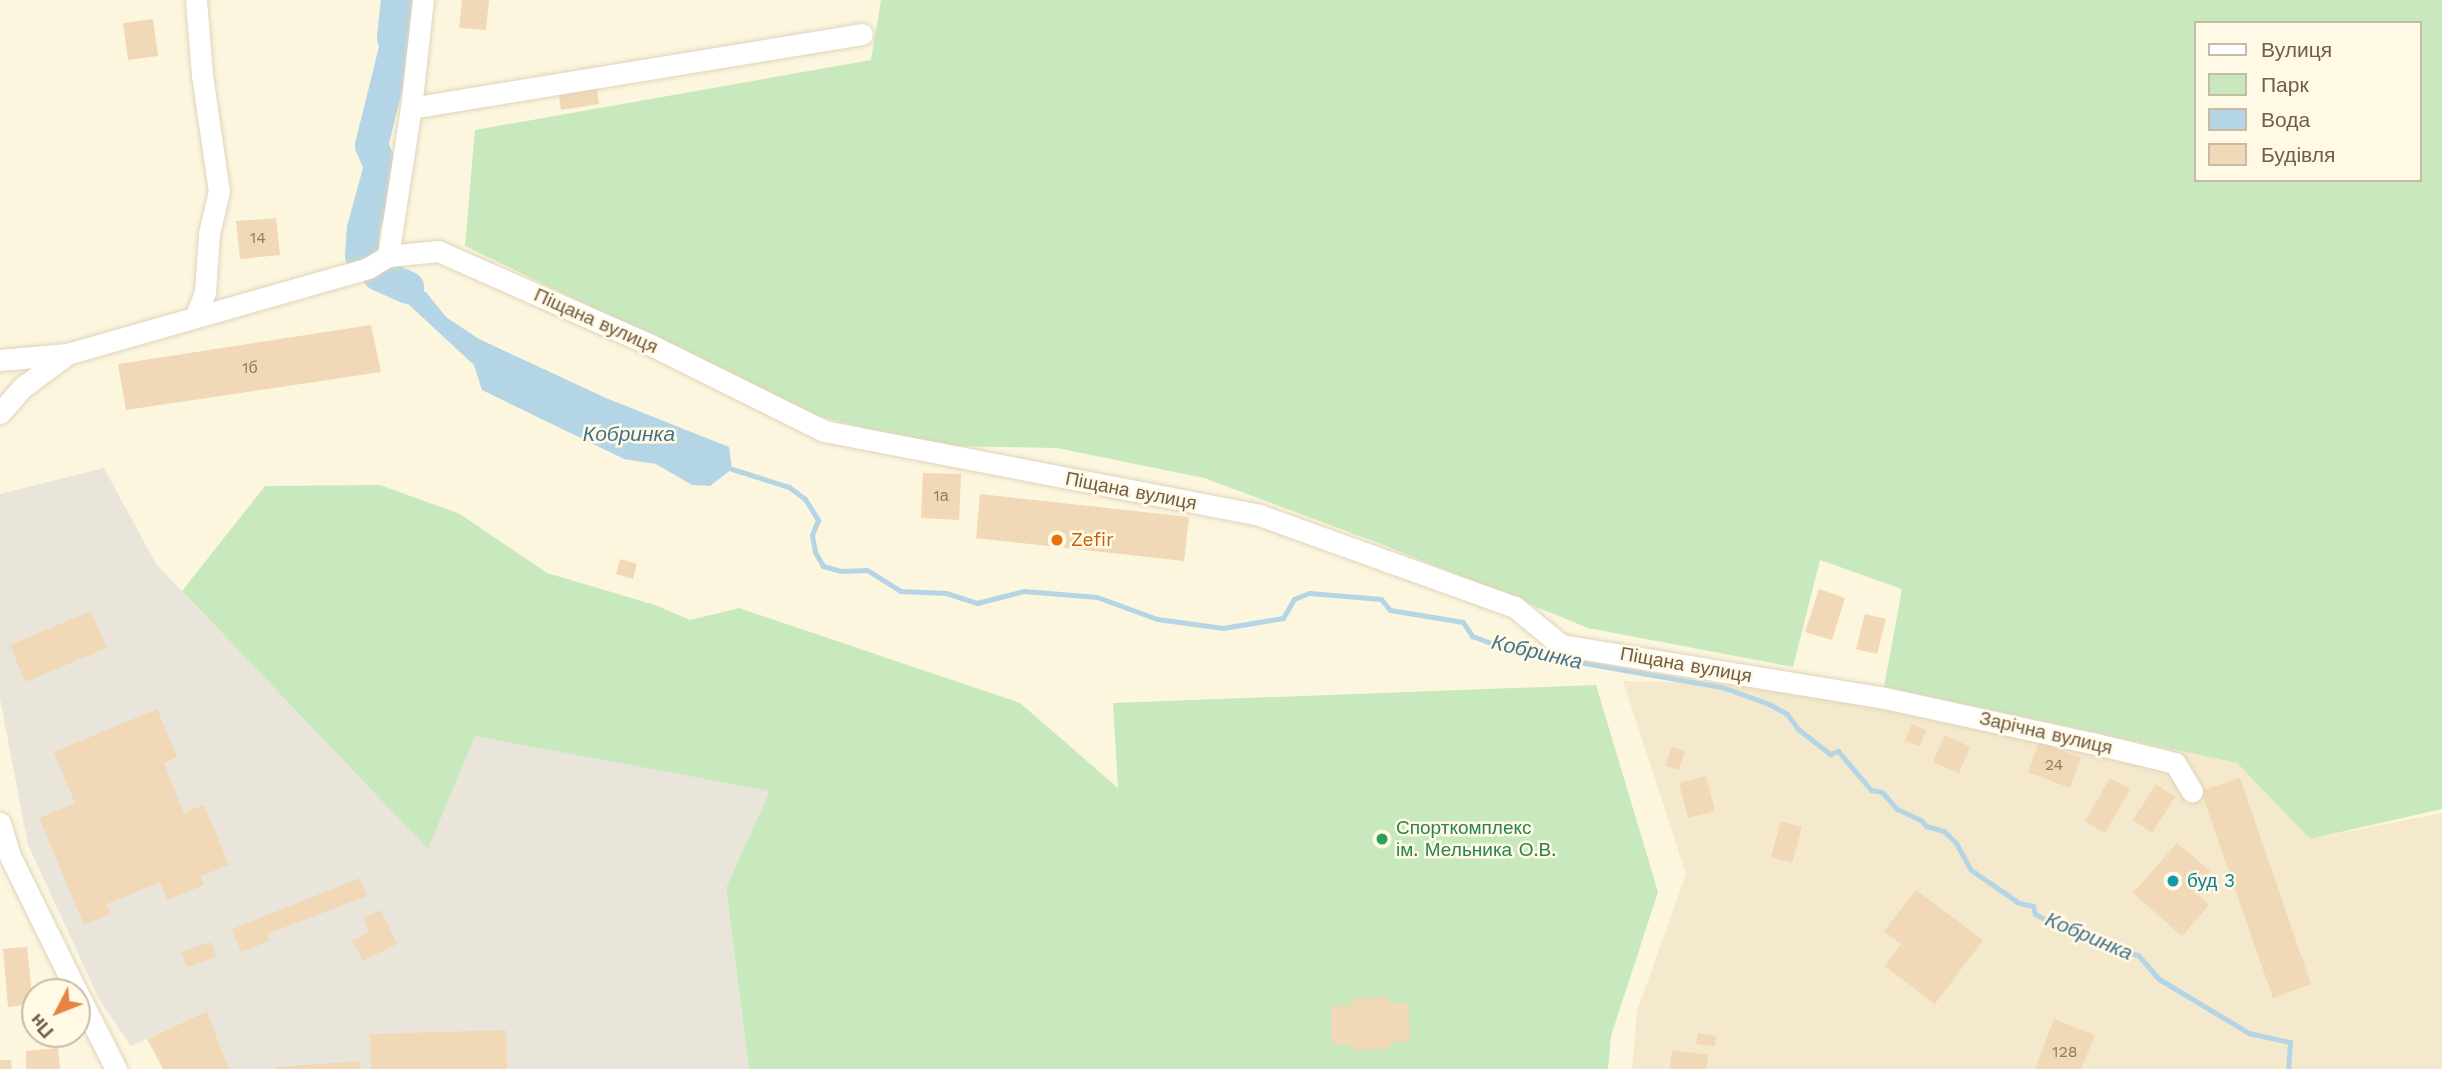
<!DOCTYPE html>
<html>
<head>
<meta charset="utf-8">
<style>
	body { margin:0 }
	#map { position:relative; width:2442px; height:1069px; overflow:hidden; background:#fcf6df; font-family:"Work Sans",sans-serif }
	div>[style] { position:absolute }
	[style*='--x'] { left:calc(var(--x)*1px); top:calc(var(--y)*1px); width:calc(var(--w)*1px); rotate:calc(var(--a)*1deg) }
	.residential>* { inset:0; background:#f4e9cd }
	.industrial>* { inset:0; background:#eae5db }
	.green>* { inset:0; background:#c8e9be }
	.water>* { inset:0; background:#b4d5e5 }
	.stream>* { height:5px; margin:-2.5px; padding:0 2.5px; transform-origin:2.5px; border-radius:2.5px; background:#b4d5e5 }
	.river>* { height:33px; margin:-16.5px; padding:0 16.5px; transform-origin:16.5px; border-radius:16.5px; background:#b4d5e5 }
	.building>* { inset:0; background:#f1d8b6 }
	.roads { filter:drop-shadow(0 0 2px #e0d3bb) drop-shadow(0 0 2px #e0d3bb) }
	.minor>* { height:21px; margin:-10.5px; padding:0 10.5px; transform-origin:10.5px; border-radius:10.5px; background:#fff }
	.dots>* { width:19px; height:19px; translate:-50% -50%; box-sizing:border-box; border:4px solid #fff9e5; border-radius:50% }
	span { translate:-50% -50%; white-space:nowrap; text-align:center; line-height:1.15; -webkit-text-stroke:5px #fff9e5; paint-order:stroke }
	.number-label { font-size:16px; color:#927c63 }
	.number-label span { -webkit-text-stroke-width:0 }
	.street-label { font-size:19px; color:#725e47 }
	.food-label { font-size:19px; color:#c56008 }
	.left { translate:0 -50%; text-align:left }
	.leisure-label { font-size:19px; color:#27864d }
	.culture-label { font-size:19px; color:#0d838f }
	.water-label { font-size:21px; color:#43748c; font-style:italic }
	.legend { position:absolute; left:2194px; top:21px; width:228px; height:161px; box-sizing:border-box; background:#fff9e5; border:2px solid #c7bba6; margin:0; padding:9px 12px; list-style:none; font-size:21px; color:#725e47 }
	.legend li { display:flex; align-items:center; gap:14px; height:35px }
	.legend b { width:35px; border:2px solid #c7bba6 }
	.north { position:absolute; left:21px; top:978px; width:70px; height:70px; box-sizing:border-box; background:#fff9e5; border:2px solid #c7bba6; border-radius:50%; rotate:228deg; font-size:19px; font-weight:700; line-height:28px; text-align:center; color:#725e47 }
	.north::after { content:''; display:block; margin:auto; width:24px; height:32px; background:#e88442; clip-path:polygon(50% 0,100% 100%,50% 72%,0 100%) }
</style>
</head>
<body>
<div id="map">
	<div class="residential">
		<i style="clip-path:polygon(1623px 681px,1884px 687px,2237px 763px,2310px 839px,2442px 813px,2442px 1069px,1632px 1069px,1637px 1011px,1686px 874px)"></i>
	</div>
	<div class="industrial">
		<i style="clip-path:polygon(104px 468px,156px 564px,428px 848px,475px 735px,771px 791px,726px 888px,749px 1069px,229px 1069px,207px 1011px,131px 1046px,100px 1001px,28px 845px,0 699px,0 494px)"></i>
	</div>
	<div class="green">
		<i style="clip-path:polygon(evenodd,881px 0,2442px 0,2442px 809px,2310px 839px,2237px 763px,1884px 687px,1902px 589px,1820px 560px,1793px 667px,1588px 628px,1381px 544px,1204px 478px,1057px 448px,934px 446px,817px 416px,465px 246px,475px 130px,871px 60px,881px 0,2195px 23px,2419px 23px,2419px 180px,2195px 180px,2195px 23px)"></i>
		<i style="clip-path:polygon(380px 485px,460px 514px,547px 573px,655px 605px,690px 620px,739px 608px,1020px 703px,1118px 788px,1113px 703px,1596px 685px,1658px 892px,1611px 1036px,1608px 1069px,749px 1069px,726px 888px,770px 791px,475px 736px,428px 849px,182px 591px,265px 486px)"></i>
	</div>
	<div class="water">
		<i style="clip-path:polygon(407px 287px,426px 292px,446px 317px,479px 339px,606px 398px,729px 447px,732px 469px,710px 486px,692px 485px,656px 464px,624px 459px,482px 390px,474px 365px,406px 302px)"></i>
	</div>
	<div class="stream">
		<i style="--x:732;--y:469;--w:60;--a:17.5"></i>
		<i style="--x:789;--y:487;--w:20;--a:37"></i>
		<i style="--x:805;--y:499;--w:25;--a:58"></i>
		<i style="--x:818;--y:520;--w:16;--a:112"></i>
		<i style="--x:812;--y:535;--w:17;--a:80"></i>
		<i style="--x:815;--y:552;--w:16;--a:60"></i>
		<i style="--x:823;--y:566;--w:18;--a:16"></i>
		<i style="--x:840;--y:571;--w:27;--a:-2"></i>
		<i style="--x:867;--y:570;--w:39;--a:32"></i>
		<i style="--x:900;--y:591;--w:46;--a:2.5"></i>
		<i style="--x:946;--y:593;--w:33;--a:18"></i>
		<i style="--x:977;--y:603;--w:49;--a:-14.3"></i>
		<i style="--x:1024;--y:591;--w:73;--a:4.7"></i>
		<i style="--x:1097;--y:597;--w:64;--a:20.1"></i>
		<i style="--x:1157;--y:619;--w:67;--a:7.8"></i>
		<i style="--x:1223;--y:628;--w:61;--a:-9.5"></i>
		<i style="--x:1283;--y:618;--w:22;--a:-60"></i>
		<i style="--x:1294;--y:599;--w:16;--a:-22"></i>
		<i style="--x:1309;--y:593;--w:72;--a:4.8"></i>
		<i style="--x:1381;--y:599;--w:14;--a:51"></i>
		<i style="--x:1390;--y:610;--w:74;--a:9.3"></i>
		<i style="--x:1463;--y:622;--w:17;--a:57"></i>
		<i style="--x:1472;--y:636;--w:40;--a:20.2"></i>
		<i style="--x:1510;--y:650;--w:215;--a:9.9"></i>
		<i style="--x:1722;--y:687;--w:50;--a:19.9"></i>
		<i style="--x:1769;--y:704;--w:21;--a:29"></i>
		<i style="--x:1787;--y:714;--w:19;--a:54"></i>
		<i style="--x:1798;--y:729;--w:41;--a:38"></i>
		<i style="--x:1830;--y:754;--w:9;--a:-21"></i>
		<i style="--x:1838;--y:751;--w:51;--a:49.8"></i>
		<i style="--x:1871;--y:790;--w:11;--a:10"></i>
		<i style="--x:1882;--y:792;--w:23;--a:49"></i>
		<i style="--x:1897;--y:809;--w:26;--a:25"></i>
		<i style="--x:1921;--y:820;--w:8;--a:50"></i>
		<i style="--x:1926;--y:826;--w:19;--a:16"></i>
		<i style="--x:1944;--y:831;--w:17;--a:45"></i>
		<i style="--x:1956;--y:843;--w:31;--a:61"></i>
		<i style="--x:1971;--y:870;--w:58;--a:34.5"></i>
		<i style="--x:2019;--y:903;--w:14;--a:12"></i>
		<i style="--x:2033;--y:906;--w:8;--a:76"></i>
		<i style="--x:2035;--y:914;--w:21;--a:28"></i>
		<i style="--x:2054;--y:924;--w:6;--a:-18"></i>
		<i style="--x:2060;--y:922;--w:11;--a:49"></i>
		<i style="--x:2067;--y:930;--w:23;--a:10"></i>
		<i style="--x:2090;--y:934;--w:38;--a:29"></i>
		<i style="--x:2123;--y:952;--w:15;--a:11"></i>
		<i style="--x:2138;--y:955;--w:32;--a:49"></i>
		<i style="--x:2159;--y:979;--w:105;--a:31"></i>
		<i style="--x:2249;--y:1033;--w:42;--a:12.4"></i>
		<i style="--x:2290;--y:1042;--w:27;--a:94"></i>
	</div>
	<div class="river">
		<i style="--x:361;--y:255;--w:27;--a:-86"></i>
		<i style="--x:363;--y:228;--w:64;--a:-74.7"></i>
		<i style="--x:380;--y:166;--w:23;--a:-113"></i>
		<i style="--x:371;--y:145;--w:104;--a:-76.1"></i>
		<i style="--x:396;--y:44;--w:8;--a:-113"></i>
		<i style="--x:393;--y:37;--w:37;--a:-84"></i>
		<i style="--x:378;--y:274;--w:32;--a:24"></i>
	</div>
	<div class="building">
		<i style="clip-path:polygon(462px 0,489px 0,486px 30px,459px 28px)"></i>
		<i style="clip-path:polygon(153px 19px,158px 56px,128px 60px,123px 23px)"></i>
		<i style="clip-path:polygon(596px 84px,599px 104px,561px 110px,558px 90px)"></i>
		<i style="clip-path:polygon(276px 218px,280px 255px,240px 259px,236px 221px)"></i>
		<i style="clip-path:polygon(371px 325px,381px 372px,126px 410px,118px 364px)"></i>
		<i style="clip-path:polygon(923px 473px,961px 474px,959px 520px,921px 518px)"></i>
		<i style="clip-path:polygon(980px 494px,1189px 517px,1184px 561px,976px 538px)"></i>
		<i style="clip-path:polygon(620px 559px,637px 564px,633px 579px,616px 574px)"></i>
		<i style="clip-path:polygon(1819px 589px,1845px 598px,1832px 640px,1805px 632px)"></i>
		<i style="clip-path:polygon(91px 611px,107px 648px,25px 682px,10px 645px)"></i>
		<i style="clip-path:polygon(1865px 614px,1886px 619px,1877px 654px,1856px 649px)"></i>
		<i style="clip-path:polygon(157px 709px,177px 757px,164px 763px,184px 813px,204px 805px,229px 865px,201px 876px,204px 885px,167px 900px,160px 882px,107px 904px,111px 914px,84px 925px,39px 818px,75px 803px,54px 752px)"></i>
		<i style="clip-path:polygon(1912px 724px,1926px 730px,1920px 746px,1905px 741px)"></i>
		<i style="clip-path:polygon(1945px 735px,1970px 747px,1959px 773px,1933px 762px)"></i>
		<i style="clip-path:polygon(2039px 742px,2081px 758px,2070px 788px,2028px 772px)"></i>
		<i style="clip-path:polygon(1671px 747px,1685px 751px,1679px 770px,1666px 766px)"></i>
		<i style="clip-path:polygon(1706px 776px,1715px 811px,1688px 818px,1679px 783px)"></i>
		<i style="clip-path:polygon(2110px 778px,2130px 789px,2105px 833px,2085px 821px)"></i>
		<i style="clip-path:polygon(2240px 778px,2311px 984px,2273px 998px,2201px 791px)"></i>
		<i style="clip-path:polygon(2156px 784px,2175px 797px,2152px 833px,2133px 820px)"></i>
		<i style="clip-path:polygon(1781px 821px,1802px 827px,1792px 863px,1771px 857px)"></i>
		<i style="clip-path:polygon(2177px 843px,2210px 871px,2193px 890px,2209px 905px,2182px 936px,2133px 893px)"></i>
		<i style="clip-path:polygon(360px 878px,367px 896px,267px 934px,269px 941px,241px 952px,232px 929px)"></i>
		<i style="clip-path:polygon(1916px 890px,1983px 940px,1935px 1004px,1885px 966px,1901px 944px,1884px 931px)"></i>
		<i style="clip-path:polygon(381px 910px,397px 944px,363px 961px,352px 941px,369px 932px,363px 919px)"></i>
		<i style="clip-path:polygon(211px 942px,216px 957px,187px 967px,181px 952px)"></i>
		<i style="clip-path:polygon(27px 947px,33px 1004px,8px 1007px,3px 949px)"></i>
		<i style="clip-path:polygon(1389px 997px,1389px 1003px,1409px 1003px,1410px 1042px,1390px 1043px,1390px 1049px,1352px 1050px,1352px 1044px,1332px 1044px,1331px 1006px,1353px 1005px,1353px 998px)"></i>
		<i style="clip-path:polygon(207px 1011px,229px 1069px,163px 1069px,147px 1039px)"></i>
		<i style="clip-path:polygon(2054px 1019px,2095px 1035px,2081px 1069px,2035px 1069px)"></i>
		<i style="clip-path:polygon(506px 1030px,507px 1069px,371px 1069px,370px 1034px)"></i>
		<i style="clip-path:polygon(1698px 1033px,1716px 1036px,1715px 1046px,1696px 1044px)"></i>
		<i style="clip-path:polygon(58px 1048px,60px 1069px,26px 1069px,26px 1051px)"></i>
		<i style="clip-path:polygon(1672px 1050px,1708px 1055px,1706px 1069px,1670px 1069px)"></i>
		<i style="clip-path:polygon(0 1060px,11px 1060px,12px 1069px,0 1069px)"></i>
		<i style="clip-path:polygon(359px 1061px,360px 1069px,277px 1069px,277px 1067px)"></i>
	</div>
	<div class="roads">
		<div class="minor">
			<i style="--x:196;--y:0;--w:75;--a:85.4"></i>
			<i style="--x:202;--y:75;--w:117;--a:81.7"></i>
			<i style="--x:219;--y:191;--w:44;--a:103.1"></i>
			<i style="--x:209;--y:234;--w:58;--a:93.9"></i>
			<i style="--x:205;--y:292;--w:25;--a:111"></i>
			<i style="--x:411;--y:108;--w:457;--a:-9.3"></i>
			<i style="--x:388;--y:256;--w:50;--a:-5.7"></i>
			<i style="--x:438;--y:251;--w:233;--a:23.8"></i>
			<i style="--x:651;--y:345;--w:193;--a:26.4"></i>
			<i style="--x:824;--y:431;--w:443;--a:10.9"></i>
			<i style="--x:1259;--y:515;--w:272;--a:19.8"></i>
			<i style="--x:1515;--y:607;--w:60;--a:39.6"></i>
			<i style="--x:1561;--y:645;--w:328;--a:9.3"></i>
			<i style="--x:1885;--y:698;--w:212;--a:12.3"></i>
			<i style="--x:2092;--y:743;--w:85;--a:13.5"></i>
			<i style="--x:2175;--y:763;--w:33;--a:59"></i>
			<i style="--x:0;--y:360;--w:67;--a:-5.1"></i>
			<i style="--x:67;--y:354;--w:313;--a:-15.9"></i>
			<i style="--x:368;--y:268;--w:23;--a:-31"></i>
			<i style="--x:388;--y:256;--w:150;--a:-81.2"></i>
			<i style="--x:411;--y:108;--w:109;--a:-83.7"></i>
			<i style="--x:0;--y:413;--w:35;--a:-49"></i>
			<i style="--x:23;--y:387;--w:54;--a:-36.7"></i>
			<i style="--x:0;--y:823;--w:34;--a:73"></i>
			<i style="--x:10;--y:856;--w:152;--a:63.8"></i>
			<i style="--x:77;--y:992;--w:86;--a:63.1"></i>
		</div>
	</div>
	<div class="dots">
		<i style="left:1057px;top:540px;background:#e8710a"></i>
		<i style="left:1382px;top:839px;background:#2e9e5b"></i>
		<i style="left:2173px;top:881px;background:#0f9aa8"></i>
	</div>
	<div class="number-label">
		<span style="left:258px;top:238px">14</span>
		<span style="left:250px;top:368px">1б</span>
		<span style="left:941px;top:496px">1а</span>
		<span style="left:2054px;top:765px">24</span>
		<span style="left:2065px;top:1052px">128</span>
	</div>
	<div class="street-label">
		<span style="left:596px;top:321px;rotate:24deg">Піщана вулиця</span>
		<span style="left:1131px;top:491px;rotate:11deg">Піщана вулиця</span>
		<span style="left:1686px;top:665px;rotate:10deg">Піщана вулиця</span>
		<span style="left:2046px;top:733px;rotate:13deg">Зарічна вулиця</span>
	</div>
	<div class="food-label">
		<span class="left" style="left:1071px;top:540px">Zefir</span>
	</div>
	<div class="leisure-label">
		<span class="left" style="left:1396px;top:839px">Спорткомплекс<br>ім. Мельника О.В.</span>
	</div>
	<div class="culture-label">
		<span class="left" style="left:2187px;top:881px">буд 3</span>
	</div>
	<div class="water-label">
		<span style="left:629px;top:434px">Кобринка</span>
		<span style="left:1537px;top:652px;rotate:13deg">Кобринка</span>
		<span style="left:2089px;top:936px;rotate:23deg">Кобринка</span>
	</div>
	<ul class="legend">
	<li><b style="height:9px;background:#fff"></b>Вулиця</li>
	<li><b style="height:19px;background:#c8e9be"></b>Парк</li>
	<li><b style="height:19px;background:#b4d5e5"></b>Вода</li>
	<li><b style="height:19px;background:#f1d8b6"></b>Будівля</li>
	</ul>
	<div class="north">Пн</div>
</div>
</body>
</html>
